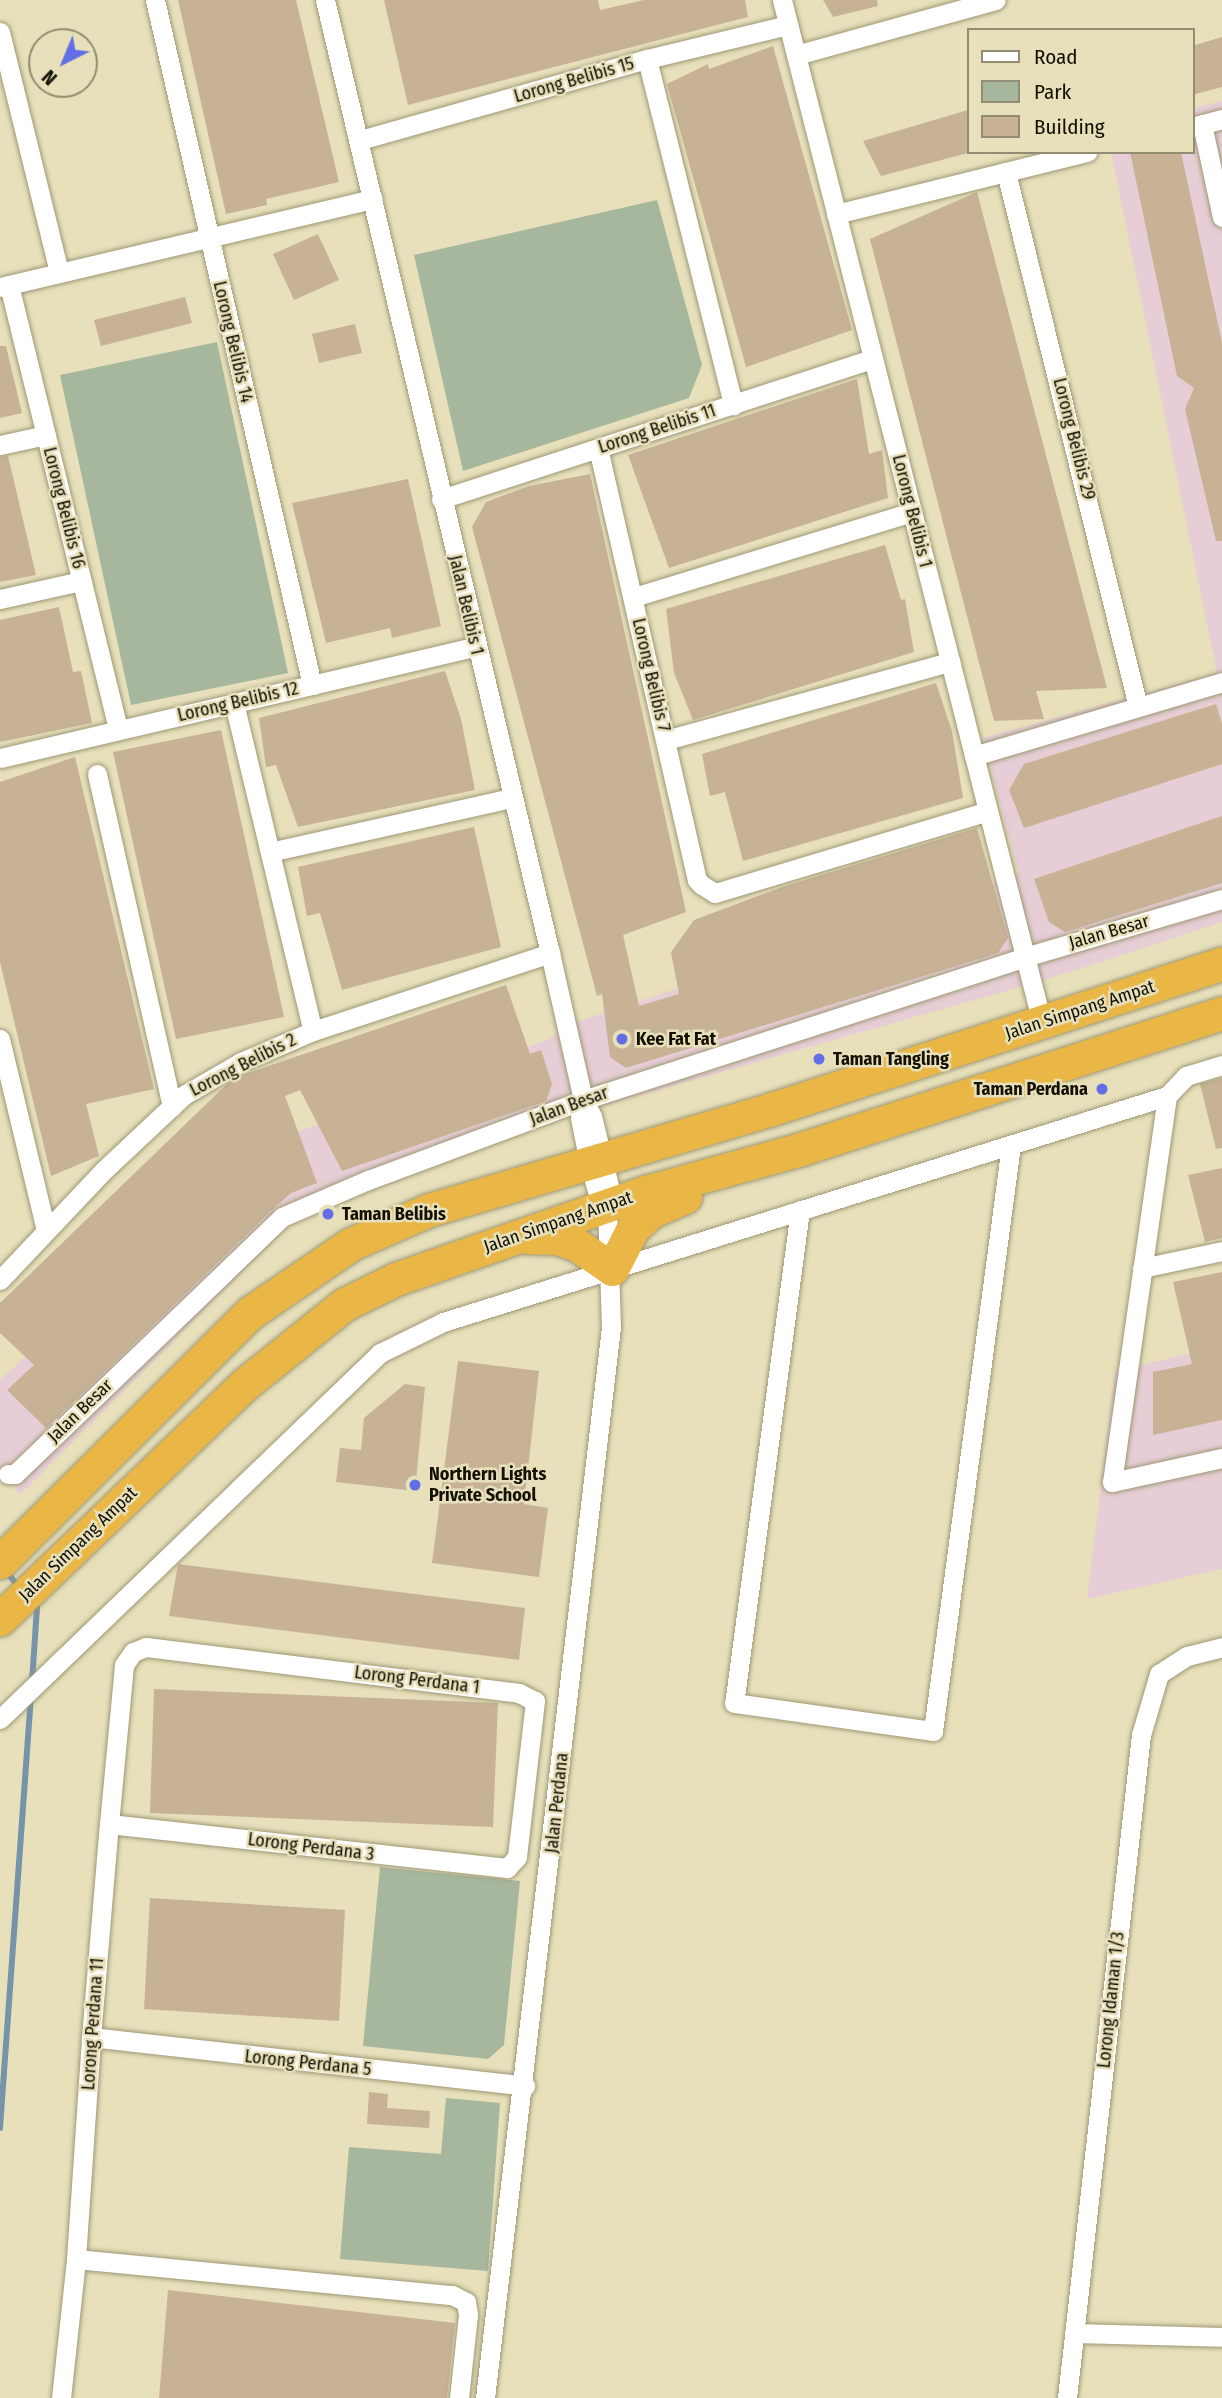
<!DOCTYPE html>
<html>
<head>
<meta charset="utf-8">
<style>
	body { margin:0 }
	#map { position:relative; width:1222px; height:2398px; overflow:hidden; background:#e7e0bb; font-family:"Fira Sans Condensed",sans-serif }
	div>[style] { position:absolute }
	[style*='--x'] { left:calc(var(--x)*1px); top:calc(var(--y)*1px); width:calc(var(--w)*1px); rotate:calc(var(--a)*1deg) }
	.commercial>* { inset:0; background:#e7cdd5 }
	.green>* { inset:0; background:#a6b79d }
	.stream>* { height:6px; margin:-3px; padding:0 3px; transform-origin:3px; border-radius:3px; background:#7793a9 }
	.building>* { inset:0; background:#c7b296 }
	.roads { filter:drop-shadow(0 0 2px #9e9875) drop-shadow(0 0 2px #9e9875) }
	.street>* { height:19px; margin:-9.5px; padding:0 9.5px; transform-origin:9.5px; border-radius:9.5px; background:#fff }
	.highway>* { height:33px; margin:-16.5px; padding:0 16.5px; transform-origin:16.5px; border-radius:16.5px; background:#eab747 }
	.dots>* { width:19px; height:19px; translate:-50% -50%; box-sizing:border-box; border:4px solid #e7e0bb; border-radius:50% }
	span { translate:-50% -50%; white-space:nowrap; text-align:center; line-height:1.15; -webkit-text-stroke:5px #e7e0bb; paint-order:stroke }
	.street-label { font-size:18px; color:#131004 }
	.poi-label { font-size:18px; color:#131004; font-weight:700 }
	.left { translate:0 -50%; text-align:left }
	.right { translate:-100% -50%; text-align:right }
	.legend { position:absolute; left:967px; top:28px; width:228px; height:126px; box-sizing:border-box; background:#e7e0bb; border:2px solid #928d72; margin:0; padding:9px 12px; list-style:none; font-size:21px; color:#131004 }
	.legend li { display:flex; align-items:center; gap:14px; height:35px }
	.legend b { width:35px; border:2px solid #928d72 }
	.north { position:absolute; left:28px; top:28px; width:70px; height:70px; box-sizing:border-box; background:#e7e0bb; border:2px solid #928d72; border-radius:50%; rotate:223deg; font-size:19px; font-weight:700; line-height:28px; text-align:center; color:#131004 }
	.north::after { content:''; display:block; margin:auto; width:24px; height:32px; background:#616ee6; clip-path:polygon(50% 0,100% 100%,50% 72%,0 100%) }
</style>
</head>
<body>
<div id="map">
	<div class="commercial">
		<i style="clip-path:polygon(1222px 101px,1222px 922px,1048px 979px,567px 1116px,297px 1217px,20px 1495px,0 1464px,0 1380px,254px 1148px,549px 1039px,576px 1022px,1019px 875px,983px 738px,1217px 673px,1111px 152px,1192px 152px,1192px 108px)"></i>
		<i style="clip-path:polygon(1222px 1346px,1222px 1569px,1087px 1599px,1115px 1371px)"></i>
	</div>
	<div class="green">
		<i style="clip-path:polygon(657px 200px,702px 365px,689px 398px,463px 471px,414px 255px)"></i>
		<i style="clip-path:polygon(217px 342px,288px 673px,131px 705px,60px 375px)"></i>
		<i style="clip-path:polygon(380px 1867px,520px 1881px,504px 2045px,488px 2059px,363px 2046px)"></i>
		<i style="clip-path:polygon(446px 2098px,500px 2103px,488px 2271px,340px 2259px,349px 2147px,441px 2154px)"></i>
	</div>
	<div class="stream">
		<i style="--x:4;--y:1569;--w:23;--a:50"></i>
		<i style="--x:31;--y:1600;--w:9;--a:49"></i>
		<i style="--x:37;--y:1607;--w:75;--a:93.8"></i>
		<i style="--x:0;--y:2128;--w:433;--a:-85.9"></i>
	</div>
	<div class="building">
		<i style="clip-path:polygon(178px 0,296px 0,339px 182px,266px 199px,267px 205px,226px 214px)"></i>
		<i style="clip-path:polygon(384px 0,598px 0,600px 10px,644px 0,745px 0,748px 17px,408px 105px)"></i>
		<i style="clip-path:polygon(823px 0,877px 0,878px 6px,833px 17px)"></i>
		<i style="clip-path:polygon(1222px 37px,1222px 87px,1192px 95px,1192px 46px)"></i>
		<i style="clip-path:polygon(773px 46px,852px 330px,746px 367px,667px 84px,708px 64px,709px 69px)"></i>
		<i style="clip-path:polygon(968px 110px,968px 153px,881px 176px,863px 141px)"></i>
		<i style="clip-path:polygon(1130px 152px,1181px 152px,1222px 343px,1222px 541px,1216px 541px,1185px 409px,1194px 388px,1177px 376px)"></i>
		<i style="clip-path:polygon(977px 192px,1107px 688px,1036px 691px,1044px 719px,994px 721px,870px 239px)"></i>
		<i style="clip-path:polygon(318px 234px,339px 280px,294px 300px,273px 254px)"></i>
		<i style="clip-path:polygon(185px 297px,192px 323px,101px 346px,94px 320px)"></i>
		<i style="clip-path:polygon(355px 324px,362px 353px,319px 363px,312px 334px)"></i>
		<i style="clip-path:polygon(0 346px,6px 346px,22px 413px,0 418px)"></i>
		<i style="clip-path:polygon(857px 379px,869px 454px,882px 450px,888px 498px,669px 568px,628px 455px)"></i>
		<i style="clip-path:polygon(8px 456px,36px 575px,0 582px,0 457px)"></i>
		<i style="clip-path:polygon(590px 474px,686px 912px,623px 935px,639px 1006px,679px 994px,671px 952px,694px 920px,785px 886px,977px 828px,1008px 938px,998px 953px,626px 1068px,610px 1057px,602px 994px,597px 996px,472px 527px,486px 502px,529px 486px)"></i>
		<i style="clip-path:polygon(408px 479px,441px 626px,392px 638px,390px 628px,326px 643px,292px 503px)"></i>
		<i style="clip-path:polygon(885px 545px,901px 600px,905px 599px,914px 652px,693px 720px,674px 673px,666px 609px)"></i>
		<i style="clip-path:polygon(59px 607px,73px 672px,81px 671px,92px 723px,0 742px,0 620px)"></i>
		<i style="clip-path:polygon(445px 671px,461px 719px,475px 790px,298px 827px,276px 765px,266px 767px,259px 718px)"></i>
		<i style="clip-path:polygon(936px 683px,952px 731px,963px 798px,743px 861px,725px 792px,710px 796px,702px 754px)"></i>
		<i style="clip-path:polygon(1216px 704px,1222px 724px,1222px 764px,1024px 828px,1009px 790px,1024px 764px)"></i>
		<i style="clip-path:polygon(221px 730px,284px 1017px,176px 1039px,113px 752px)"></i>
		<i style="clip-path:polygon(75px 757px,154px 1089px,86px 1104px,99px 1156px,51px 1176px,0 962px,0 782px)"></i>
		<i style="clip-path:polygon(1222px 816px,1222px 883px,1065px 932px,1049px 922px,1034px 879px)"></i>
		<i style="clip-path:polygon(474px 827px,501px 947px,342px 990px,320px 913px,307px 916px,298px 867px)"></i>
		<i style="clip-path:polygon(506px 985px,530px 1054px,541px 1050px,552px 1084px,546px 1101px,342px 1171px,300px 1090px,285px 1096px,317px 1183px,291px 1193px,274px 1208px,46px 1428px,7px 1390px,34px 1365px,0 1333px,0 1303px,227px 1084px,245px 1074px)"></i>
		<i style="clip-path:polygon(1222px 1078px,1222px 1148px,1216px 1149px,1200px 1084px)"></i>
		<i style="clip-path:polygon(1222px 1168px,1222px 1238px,1205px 1242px,1188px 1175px)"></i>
		<i style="clip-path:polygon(1222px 1272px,1222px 1420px,1153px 1435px,1153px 1372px,1192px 1364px,1173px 1282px)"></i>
		<i style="clip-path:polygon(458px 1361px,539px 1371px,524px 1504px,548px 1508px,539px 1577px,432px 1563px)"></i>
		<i style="clip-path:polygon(405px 1384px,425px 1387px,415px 1491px,336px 1482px,340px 1448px,361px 1450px,364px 1418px)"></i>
		<i style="clip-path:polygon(178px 1564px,525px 1608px,519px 1660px,169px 1616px)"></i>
		<i style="clip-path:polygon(154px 1689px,498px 1703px,493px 1827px,150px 1813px)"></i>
		<i style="clip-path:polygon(150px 1898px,345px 1910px,339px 2021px,144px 2009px)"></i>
		<i style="clip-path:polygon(369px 2092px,388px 2094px,387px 2108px,430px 2111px,429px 2128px,367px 2124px)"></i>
		<i style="clip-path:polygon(168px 2290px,455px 2323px,447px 2398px,159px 2398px)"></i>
	</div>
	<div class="roads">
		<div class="street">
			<i style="--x:155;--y:0;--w:703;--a:77.09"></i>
			<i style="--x:325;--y:0;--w:979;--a:76.72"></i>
			<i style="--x:550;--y:953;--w:151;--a:77.3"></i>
			<i style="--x:583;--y:1100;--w:18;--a:99"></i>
			<i style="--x:580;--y:1118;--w:46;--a:78.7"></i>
			<i style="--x:589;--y:1163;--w:33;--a:74"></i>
			<i style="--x:598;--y:1195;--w:14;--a:54"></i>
			<i style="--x:782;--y:0;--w:1056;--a:75.74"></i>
			<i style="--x:0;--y:32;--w:248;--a:76.2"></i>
			<i style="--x:796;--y:55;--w:207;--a:-15.4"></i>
			<i style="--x:647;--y:59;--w:357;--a:76"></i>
			<i style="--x:1202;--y:124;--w:95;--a:77.9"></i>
			<i style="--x:1192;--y:127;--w:31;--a:-15"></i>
			<i style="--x:360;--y:140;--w:298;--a:-15.8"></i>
			<i style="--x:647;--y:59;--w:145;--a:-13.6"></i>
			<i style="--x:1006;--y:172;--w:551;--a:76.14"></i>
			<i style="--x:836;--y:214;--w:259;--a:-13.9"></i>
			<i style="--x:9;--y:285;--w:458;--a:76.2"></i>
			<i style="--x:0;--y:287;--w:383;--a:-13.3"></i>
			<i style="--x:0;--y:445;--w:47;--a:-12.3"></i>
			<i style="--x:598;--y:448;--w:443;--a:77.1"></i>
			<i style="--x:697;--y:880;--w:7;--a:45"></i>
			<i style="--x:702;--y:885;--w:15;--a:32"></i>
			<i style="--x:715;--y:893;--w:285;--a:-16.7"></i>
			<i style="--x:441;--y:499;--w:454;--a:-18"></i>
			<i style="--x:634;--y:597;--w:291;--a:-17"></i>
			<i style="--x:0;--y:599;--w:83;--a:-12.5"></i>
			<i style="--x:234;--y:703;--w:337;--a:76.5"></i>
			<i style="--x:666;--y:740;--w:295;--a:-15.4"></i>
			<i style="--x:974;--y:756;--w:259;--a:-16.6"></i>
			<i style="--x:0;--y:758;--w:489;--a:-13.2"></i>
			<i style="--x:97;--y:774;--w:341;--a:77.3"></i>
			<i style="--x:270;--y:852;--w:248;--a:-12.6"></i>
			<i style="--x:0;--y:1039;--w:196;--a:76.5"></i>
			<i style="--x:1167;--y:1096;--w:390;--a:98.1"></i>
			<i style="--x:1112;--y:1482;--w:113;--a:-12.3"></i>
			<i style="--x:1167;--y:1096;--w:28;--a:-46"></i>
			<i style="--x:1186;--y:1076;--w:38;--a:-17"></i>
			<i style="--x:800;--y:1210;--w:497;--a:97.6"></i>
			<i style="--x:734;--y:1703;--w:201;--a:8"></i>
			<i style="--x:933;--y:1731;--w:591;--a:-82.42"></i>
			<i style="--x:1142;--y:1268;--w:82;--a:-12"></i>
			<i style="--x:0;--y:1280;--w:150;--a:-46.6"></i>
			<i style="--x:103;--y:1171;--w:111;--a:-43.2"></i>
			<i style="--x:184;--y:1095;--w:66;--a:-30.1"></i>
			<i style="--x:241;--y:1062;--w:78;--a:-23.3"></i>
			<i style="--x:313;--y:1031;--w:250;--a:-18.2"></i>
			<i style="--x:8;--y:1474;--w:7;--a:0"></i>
			<i style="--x:15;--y:1474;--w:371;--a:-43.9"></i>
			<i style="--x:282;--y:1217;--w:94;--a:-23.3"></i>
			<i style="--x:368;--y:1180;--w:229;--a:-20.4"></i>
			<i style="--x:583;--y:1100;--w:465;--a:-17.9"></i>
			<i style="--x:1025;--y:957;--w:205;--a:-16.4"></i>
			<i style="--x:0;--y:1719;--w:528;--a:-43.92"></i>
			<i style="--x:380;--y:1353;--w:70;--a:-26.2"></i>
			<i style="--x:443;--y:1322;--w:758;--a:-17.34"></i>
			<i style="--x:91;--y:2037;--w:437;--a:6.4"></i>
			<i style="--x:76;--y:2259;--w:378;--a:5.5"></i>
			<i style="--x:452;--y:2295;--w:16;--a:27"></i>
			<i style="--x:466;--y:2302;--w:13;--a:81"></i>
			<i style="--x:468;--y:2315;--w:83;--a:96.2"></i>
			<i style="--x:1074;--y:2333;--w:148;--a:1.5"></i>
			<i style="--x:61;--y:2398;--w:140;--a:-83.8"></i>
			<i style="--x:76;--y:2259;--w:223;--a:-86.1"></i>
			<i style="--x:91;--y:2037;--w:214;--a:-85.2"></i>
			<i style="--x:109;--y:1824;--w:160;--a:-84.6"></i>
			<i style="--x:124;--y:1665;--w:16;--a:-55"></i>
			<i style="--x:133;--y:1652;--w:14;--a:-21"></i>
			<i style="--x:146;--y:1647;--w:376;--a:7"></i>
			<i style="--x:519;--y:1693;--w:18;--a:27"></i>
			<i style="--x:535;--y:1701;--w:157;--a:96.6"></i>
			<i style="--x:517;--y:1857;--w:15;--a:132"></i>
			<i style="--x:507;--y:1868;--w:400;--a:-173.7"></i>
			<i style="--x:485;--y:2398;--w:1078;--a:-83.29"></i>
			<i style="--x:611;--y:1327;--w:120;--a:-91.9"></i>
			<i style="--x:607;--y:1207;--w:14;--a:-73"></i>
			<i style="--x:611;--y:1194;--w:80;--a:-103.7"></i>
			<i style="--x:592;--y:1116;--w:18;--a:-119"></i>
			<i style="--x:1067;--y:2398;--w:667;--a:-83.63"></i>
			<i style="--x:1141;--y:1735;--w:64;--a:-73.6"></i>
			<i style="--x:1159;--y:1674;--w:33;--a:-33"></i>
			<i style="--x:1187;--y:1656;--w:36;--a:-14"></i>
		</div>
		<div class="highway">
			<i style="--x:527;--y:1237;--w:31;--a:2"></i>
			<i style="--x:558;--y:1238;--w:20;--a:20"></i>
			<i style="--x:577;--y:1245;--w:42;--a:34.4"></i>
			<i style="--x:612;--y:1269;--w:46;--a:-62.9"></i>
			<i style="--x:633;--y:1228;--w:25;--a:-42"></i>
			<i style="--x:652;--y:1211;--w:36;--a:-23"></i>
			<i style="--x:0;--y:1562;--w:353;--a:-44.9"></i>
			<i style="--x:250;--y:1313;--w:122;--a:-34.3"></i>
			<i style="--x:351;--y:1244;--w:85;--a:-23.6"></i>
			<i style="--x:429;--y:1210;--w:358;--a:-16.4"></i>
			<i style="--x:772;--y:1109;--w:473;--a:-17.9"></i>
			<i style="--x:0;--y:1619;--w:339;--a:-43.8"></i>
			<i style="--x:245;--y:1384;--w:128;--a:-38.7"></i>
			<i style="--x:345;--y:1304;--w:57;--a:-26.1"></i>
			<i style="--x:396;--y:1279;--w:265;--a:-19.2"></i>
			<i style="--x:646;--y:1192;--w:161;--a:-15.5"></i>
			<i style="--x:801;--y:1149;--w:442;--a:-17.9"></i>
		</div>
	</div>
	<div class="dots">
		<i style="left:622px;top:1039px;background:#616ee6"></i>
		<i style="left:819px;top:1059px;background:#616ee6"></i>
		<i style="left:1102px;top:1089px;background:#616ee6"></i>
		<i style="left:328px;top:1214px;background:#616ee6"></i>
		<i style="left:415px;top:1485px;background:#616ee6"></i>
	</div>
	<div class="street-label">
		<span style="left:574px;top:80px;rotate:-16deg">Lorong Belibis 15</span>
		<span style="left:233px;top:342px;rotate:77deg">Lorong Belibis 14</span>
		<span style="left:657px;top:429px;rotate:-18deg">Lorong Belibis 11</span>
		<span style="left:1074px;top:439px;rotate:76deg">Lorong Belibis 29</span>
		<span style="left:64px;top:508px;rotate:76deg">Lorong Belibis 16</span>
		<span style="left:912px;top:511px;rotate:76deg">Lorong Belibis 1</span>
		<span style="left:466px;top:605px;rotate:77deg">Jalan Belibis 1</span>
		<span style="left:651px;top:675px;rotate:77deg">Lorong Belibis 7</span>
		<span style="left:238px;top:702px;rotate:-13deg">Lorong Belibis 12</span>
		<span style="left:1109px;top:932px;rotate:-16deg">Jalan Besar</span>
		<span style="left:1080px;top:1010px;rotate:-18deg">Jalan Simpang Ampat</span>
		<span style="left:243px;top:1065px;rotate:-27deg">Lorong Belibis 2</span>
		<span style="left:569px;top:1106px;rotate:-20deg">Jalan Besar</span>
		<span style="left:558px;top:1222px;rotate:-19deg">Jalan Simpang Ampat</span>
		<span style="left:80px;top:1411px;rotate:-44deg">Jalan Besar</span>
		<span style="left:78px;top:1544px;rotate:-44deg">Jalan Simpang Ampat</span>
		<span style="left:417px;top:1680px;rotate:7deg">Lorong Perdana 1</span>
		<span style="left:557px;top:1803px;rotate:-84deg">Jalan Perdana</span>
		<span style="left:311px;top:1847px;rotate:7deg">Lorong Perdana 3</span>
		<span style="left:1111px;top:2000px;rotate:-84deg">Lorong Idaman 1/3</span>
		<span style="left:93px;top:2024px;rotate:-86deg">Lorong Perdana 11</span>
		<span style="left:308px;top:2063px;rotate:6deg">Lorong Perdana 5</span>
	</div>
	<div class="poi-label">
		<span class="left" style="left:636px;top:1039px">Kee Fat Fat</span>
		<span class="left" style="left:833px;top:1059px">Taman Tangling</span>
		<span class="right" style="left:1088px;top:1089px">Taman Perdana</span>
		<span class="left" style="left:342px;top:1214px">Taman Belibis</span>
		<span class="left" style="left:429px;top:1485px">Northern Lights<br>Private School</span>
	</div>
	<ul class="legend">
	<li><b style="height:9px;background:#fff"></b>Road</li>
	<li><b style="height:19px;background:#a6b79d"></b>Park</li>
	<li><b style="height:19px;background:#c7b296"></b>Building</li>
	</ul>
	<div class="north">N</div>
</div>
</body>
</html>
